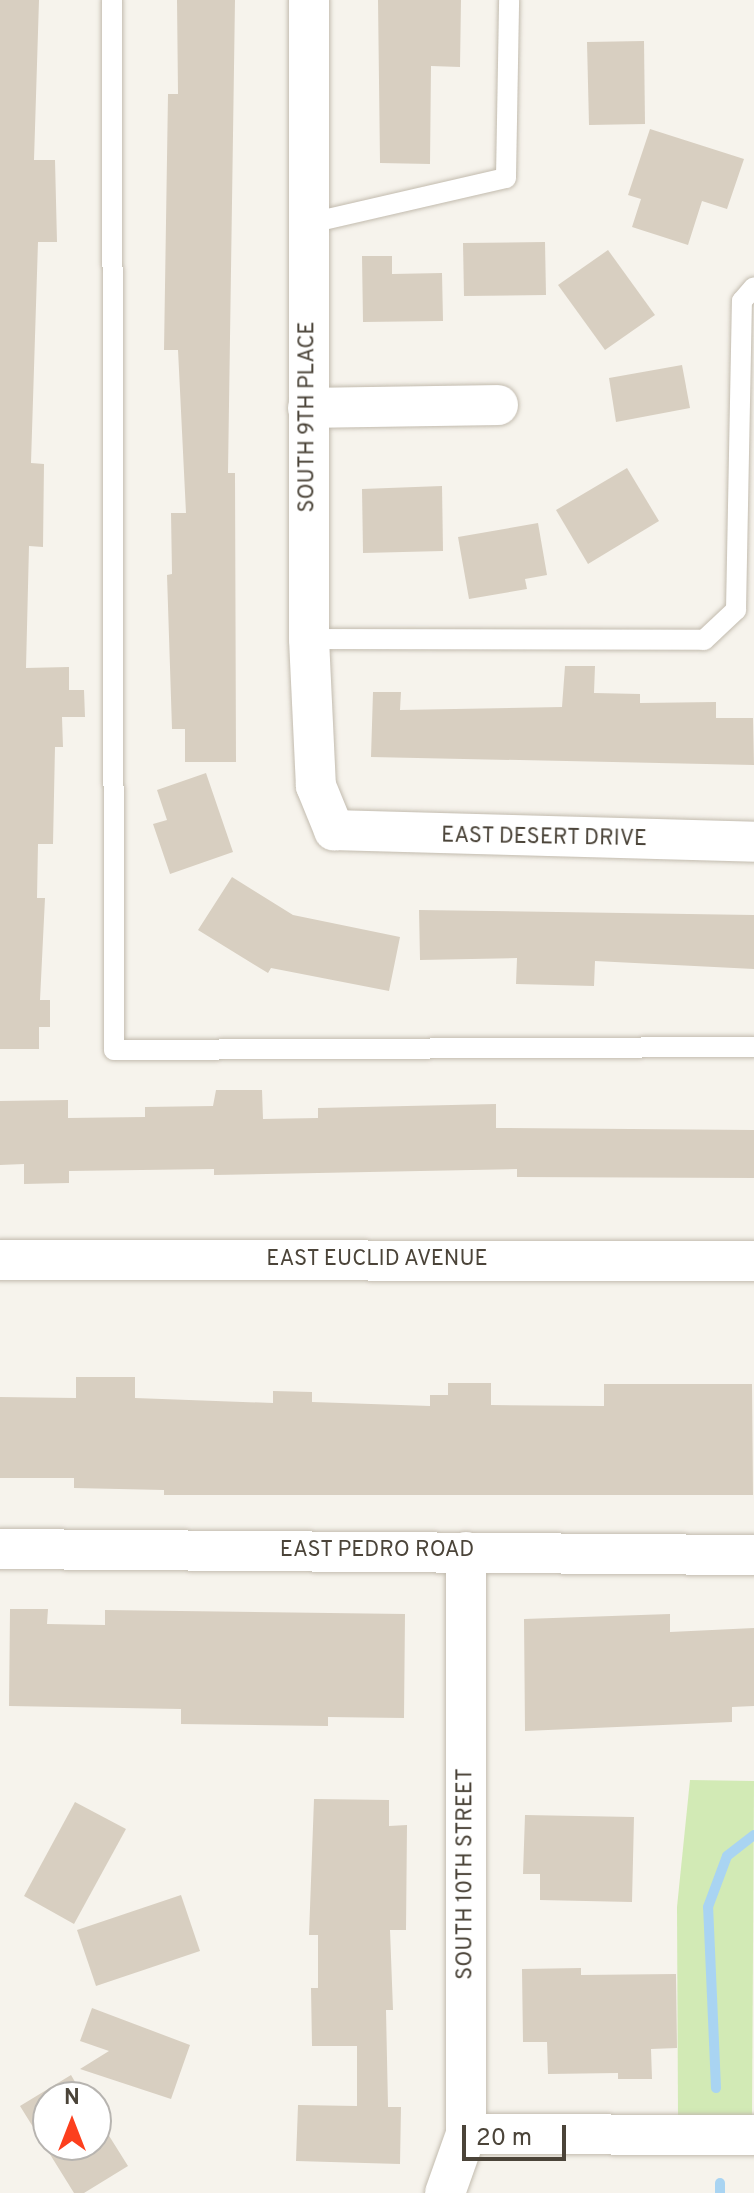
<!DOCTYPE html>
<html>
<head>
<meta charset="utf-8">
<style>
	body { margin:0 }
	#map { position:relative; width:754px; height:2193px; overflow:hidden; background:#f6f3ec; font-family:Overpass,sans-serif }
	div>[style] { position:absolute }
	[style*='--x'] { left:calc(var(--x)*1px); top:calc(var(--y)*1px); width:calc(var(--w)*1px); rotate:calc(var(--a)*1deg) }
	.green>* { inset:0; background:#d2eab5 }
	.stream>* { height:10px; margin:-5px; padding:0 5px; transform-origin:5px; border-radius:5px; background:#a9d4f2 }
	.building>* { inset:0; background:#d8cfc1 }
	.roads { filter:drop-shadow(0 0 2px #c2bbae) drop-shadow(0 0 2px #c2bbae) }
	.service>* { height:20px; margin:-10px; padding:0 10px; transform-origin:10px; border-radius:10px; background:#fff }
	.minor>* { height:40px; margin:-20px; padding:0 20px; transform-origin:20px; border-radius:20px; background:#fff }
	span { translate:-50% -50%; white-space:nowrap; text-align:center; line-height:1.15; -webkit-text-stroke:8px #fff; paint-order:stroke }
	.street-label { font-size:22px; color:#4b4439 }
	.north { position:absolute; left:32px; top:2081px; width:80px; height:80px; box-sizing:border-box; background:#fff; border:2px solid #b7b4b0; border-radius:50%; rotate:0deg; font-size:22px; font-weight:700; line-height:32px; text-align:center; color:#4b4439 }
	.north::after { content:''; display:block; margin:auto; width:28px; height:36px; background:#fc3f1d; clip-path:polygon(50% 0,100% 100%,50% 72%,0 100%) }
	.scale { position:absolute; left:462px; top:2125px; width:104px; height:36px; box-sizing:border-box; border:4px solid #4b4439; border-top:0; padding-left:10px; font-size:24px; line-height:28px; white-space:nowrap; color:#4b4439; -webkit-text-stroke:6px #fff; paint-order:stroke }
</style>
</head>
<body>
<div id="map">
	<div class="green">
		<i style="clip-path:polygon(690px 1780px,754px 1781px,752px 2117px,678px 2115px,677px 1907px)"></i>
	</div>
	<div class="stream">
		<i style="--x:716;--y:2088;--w:181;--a:-92.5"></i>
		<i style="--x:708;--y:1907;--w:54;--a:-69.6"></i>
		<i style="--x:727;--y:1856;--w:34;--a:-38"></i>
		<i style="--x:720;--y:2193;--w:10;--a:-90"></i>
	</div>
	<div class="building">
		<i style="clip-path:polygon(0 0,39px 0,34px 160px,55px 160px,57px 242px,38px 242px,31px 463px,44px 464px,43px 547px,29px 546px,26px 668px,69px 667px,69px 690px,84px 690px,85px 717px,62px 717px,63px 747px,55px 747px,53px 844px,38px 844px,37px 898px,45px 898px,40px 1000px,50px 1000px,50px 1027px,39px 1027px,39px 1049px,0 1049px)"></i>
		<i style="clip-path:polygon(177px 0,235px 0,228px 473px,235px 473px,236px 762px,185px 762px,185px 729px,172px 729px,167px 575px,172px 574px,171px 513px,186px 513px,178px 350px,164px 350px,168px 94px,178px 94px)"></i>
		<i style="clip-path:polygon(378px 0,461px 0,460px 67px,431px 66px,430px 164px,380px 163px)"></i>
		<i style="clip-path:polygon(644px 41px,645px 124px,589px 125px,587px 42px)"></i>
		<i style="clip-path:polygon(650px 129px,744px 159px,727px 209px,702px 201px,688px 245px,632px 227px,641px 199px,628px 195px)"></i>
		<i style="clip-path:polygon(545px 242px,546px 295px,464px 296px,463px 243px)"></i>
		<i style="clip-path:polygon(608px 250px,655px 315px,605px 350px,558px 285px)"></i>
		<i style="clip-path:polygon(362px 256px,392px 256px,392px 274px,442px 273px,443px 321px,363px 322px)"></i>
		<i style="clip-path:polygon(682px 365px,690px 408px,616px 422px,609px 378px)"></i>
		<i style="clip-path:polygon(627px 468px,659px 521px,588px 564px,556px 510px)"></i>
		<i style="clip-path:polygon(442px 486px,443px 551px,363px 553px,362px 489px)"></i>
		<i style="clip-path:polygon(538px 523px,547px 575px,525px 579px,527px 589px,469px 599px,458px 537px)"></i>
		<i style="clip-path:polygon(565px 666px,595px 666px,594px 693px,640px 694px,640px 703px,716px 702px,716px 718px,753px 718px,754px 765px,371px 757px,373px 692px,401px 692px,400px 710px,562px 707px)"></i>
		<i style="clip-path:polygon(206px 773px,233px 852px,170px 874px,153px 824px,167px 820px,157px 790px)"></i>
		<i style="clip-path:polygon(232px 877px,293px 915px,400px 937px,389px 991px,271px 968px,268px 973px,198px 930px)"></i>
		<i style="clip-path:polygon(419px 910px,754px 915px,754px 969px,595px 961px,594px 986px,516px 984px,517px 958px,420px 960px)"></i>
		<i style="clip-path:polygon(216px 1090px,262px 1090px,263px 1119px,318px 1118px,318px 1108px,496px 1104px,496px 1128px,754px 1130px,754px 1178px,517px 1177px,517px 1169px,214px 1175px,214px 1169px,69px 1171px,69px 1183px,24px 1184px,24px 1164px,0 1165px,0 1101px,68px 1100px,68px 1118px,145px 1117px,145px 1107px,213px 1106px)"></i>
		<i style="clip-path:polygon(76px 1377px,135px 1377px,135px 1398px,273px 1403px,273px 1391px,312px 1392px,312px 1402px,430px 1406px,430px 1395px,448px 1395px,448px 1383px,491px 1383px,491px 1405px,604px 1406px,604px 1384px,752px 1384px,753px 1495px,164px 1495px,164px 1490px,74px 1488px,74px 1478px,0 1478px,0 1397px,76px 1398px)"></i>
		<i style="clip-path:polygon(10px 1609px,48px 1609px,47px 1624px,105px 1625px,105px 1610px,405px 1614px,404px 1718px,328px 1717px,328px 1726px,181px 1724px,181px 1709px,9px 1706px)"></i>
		<i style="clip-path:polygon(670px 1614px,670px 1632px,754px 1628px,754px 1706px,732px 1707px,732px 1722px,525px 1731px,524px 1619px)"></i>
		<i style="clip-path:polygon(314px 1799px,389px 1800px,389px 1826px,407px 1825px,406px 1930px,390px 1930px,393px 2010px,386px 2010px,388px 2107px,401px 2107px,400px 2164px,296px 2161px,298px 2105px,357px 2106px,357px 2046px,312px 2046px,311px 1988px,318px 1988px,318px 1935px,309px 1935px)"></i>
		<i style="clip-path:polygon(75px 1802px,126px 1829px,74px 1924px,24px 1896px)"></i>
		<i style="clip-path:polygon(525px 1815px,634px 1817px,632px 1902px,540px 1900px,540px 1874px,523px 1874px)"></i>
		<i style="clip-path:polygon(181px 1895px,200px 1951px,96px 1986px,77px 1930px)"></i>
		<i style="clip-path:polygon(581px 1968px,581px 1975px,676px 1974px,677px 2048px,651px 2049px,652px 2079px,618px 2079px,618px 2073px,548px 2074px,547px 2042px,523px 2042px,522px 1969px)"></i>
		<i style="clip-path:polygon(92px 2008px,190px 2045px,171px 2099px,80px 2069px,109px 2051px,80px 2041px)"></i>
		<i style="clip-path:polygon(71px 2075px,84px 2097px,48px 2097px,48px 2145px,96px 2145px,96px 2115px,128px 2166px,84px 2193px,74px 2193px,20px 2106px)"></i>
	</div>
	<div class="roads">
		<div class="service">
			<i style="--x:112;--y:0;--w:1050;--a:89.89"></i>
			<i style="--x:114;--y:1050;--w:640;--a:-0.27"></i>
			<i style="--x:306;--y:224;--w:205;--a:-13"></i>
			<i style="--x:506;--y:178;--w:178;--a:-89"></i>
			<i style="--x:309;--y:639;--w:395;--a:0.1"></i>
			<i style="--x:704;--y:640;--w:44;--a:-43.2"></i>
			<i style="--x:736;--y:610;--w:309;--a:-88.9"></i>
			<i style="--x:742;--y:301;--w:18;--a:-49"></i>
		</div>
		<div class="minor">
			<i style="--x:309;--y:0;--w:639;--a:90"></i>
			<i style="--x:309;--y:639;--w:147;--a:87.3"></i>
			<i style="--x:316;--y:786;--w:48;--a:67.8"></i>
			<i style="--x:334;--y:830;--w:420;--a:1.6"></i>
			<i style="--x:308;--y:408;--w:190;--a:-0.9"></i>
			<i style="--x:0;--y:1260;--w:754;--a:0.08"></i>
			<i style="--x:0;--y:1549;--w:754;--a:0.46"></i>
			<i style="--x:466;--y:2134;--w:288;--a:0.2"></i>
			<i style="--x:445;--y:2193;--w:63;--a:-70.4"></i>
			<i style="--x:466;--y:2134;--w:582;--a:-90"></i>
		</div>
	</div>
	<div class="street-label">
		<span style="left:308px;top:417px;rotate:-90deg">SOUTH 9TH PLACE</span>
		<span style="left:544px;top:838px;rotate:1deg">EAST DESERT DRIVE</span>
		<span style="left:377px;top:1260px">EAST EUCLID AVENUE</span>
		<span style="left:377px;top:1551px">EAST PEDRO ROAD</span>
		<span style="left:466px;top:1874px;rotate:-90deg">SOUTH 10TH STREET</span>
	</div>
	<div class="north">N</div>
	<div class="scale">20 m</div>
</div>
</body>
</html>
